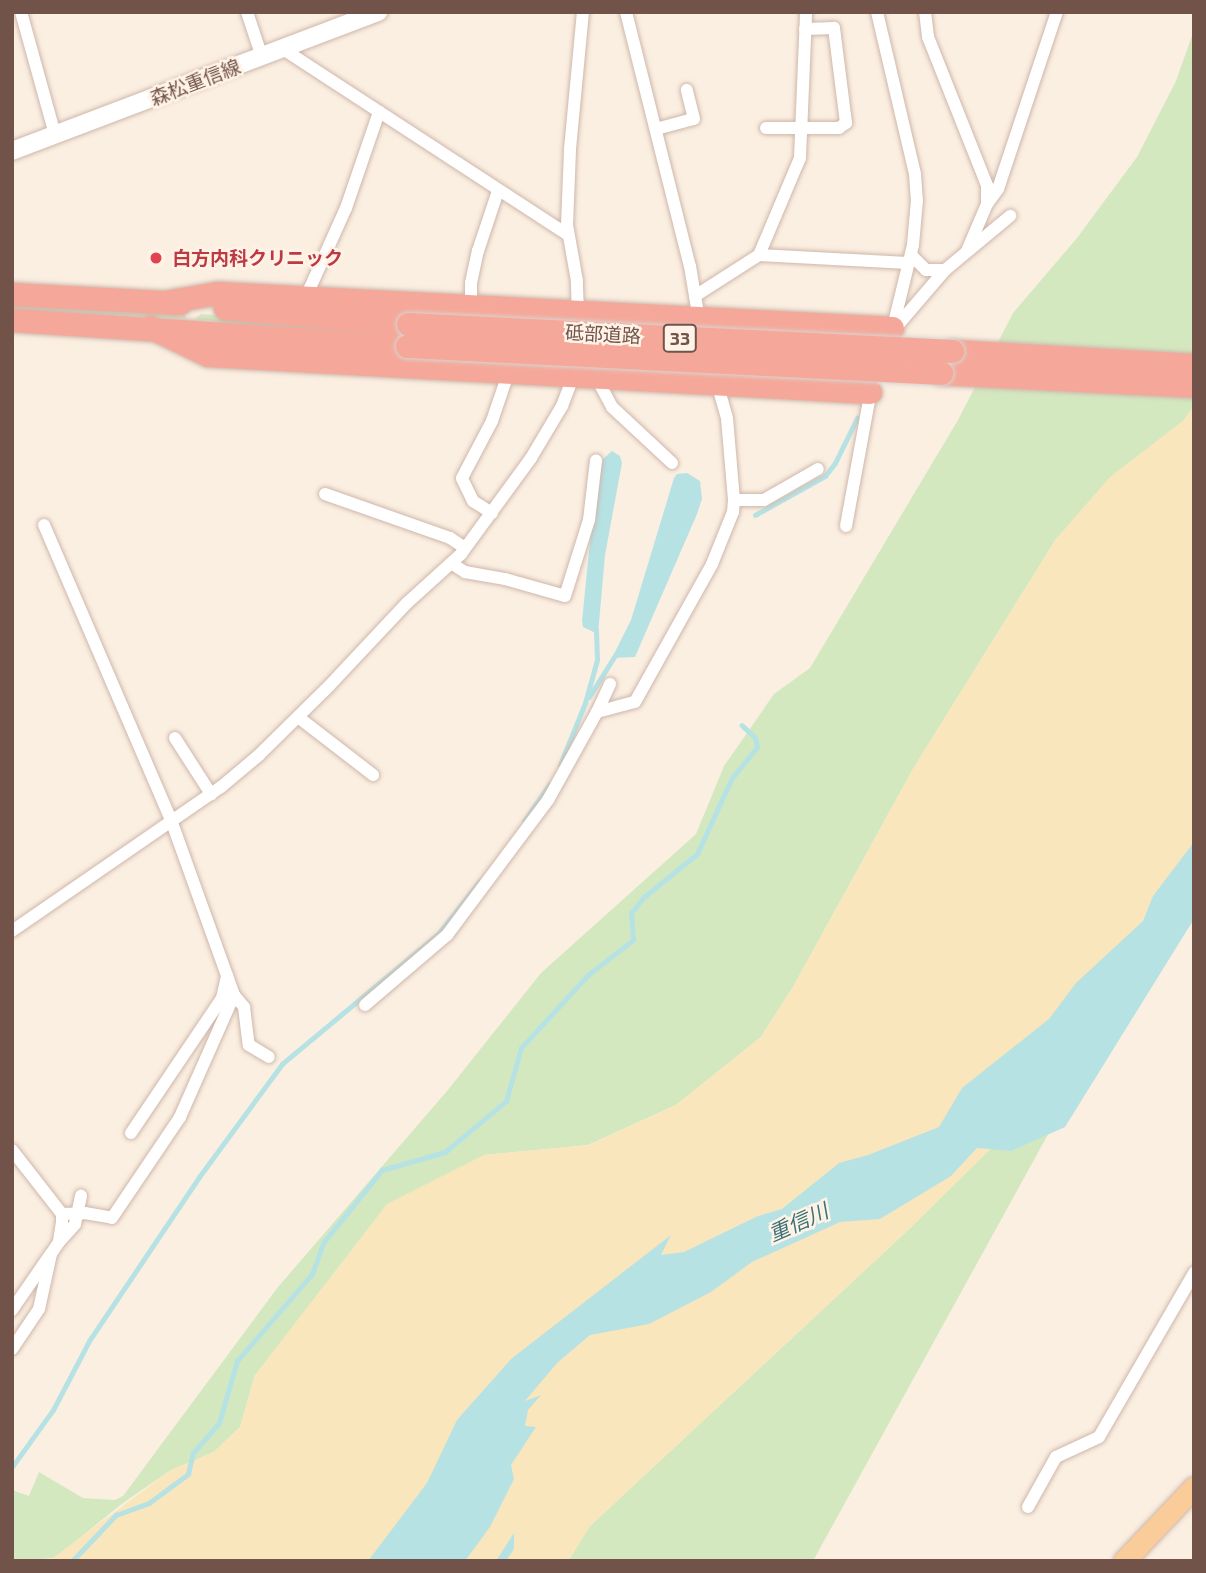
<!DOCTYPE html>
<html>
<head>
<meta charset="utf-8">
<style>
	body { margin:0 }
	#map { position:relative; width:1206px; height:1573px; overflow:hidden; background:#fbefe1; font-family:"Exo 2","Noto Sans JP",sans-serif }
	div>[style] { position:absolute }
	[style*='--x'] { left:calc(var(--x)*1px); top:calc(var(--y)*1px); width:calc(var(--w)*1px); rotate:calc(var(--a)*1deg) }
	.green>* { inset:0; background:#d4e8c0 }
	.sand>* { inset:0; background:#fae6bc }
	.water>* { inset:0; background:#b6e2e4 }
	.stream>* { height:4.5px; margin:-2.25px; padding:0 2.25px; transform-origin:2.25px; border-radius:2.25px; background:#b6e2e4 }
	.roads { filter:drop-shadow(0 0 2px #ceb7ab) drop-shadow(0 0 2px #ceb7ab) }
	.street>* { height:12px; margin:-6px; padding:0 6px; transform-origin:6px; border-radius:6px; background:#fff }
	.secondary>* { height:18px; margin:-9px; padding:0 9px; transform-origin:9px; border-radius:9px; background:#fff }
	.primary>* { height:21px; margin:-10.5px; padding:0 10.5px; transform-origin:10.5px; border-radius:10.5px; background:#f9cc9a }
	.highway>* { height:23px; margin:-11.5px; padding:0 11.5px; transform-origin:11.5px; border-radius:11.5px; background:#f5a899 }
	.bridges { filter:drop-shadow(0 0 2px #dad2d0) drop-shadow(0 0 2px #dad2d0) }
	.highway-bridge>* { height:23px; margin:-11.5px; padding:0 11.5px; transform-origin:11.5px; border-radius:11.5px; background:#f5a899 }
	.dots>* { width:19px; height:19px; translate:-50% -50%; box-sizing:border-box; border:4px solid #fff3e7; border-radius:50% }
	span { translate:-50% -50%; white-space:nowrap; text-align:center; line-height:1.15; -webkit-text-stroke:5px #fff3e7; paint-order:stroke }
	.shield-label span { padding:2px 5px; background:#fff3e7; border:2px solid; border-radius:5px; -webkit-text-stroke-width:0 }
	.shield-label { font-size:18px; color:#725349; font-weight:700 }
	.street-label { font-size:19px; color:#725349 }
	.health-label { font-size:19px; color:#be3a42; font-weight:700 }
	.left { translate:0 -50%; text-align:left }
	.water-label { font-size:21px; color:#3d7377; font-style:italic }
	.frame { position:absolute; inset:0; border:14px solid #725349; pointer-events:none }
</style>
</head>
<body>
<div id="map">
	<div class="green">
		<i style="clip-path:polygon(1194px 30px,1194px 406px,1184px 420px,1056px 539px,913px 769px,793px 987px,761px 1037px,676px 1105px,588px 1145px,484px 1155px,255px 1375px,240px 1427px,214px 1452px,171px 1470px,123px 1503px,55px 1558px,12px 1561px,12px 1490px,29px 1496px,39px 1472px,83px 1498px,115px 1500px,123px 1496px,278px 1287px,447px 1091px,541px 973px,696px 834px,724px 766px,774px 694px,810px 668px,958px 420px,1013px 313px,1077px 238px,1137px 157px,1176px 81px)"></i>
		<i style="clip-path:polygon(13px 304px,184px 313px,186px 318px,12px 310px)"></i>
		<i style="clip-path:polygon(201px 314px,255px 318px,283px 323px,278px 327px,195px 319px)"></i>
		<i style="clip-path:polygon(1099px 1042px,813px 1561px,568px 1561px,590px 1526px,907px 1231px)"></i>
	</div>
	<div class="sand">
		<i style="clip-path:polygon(1194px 406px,1194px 890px,1099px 1042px,907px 1231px,590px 1526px,568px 1561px,49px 1561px,171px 1470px,214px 1452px,240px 1427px,255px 1375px,387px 1204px,484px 1155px,589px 1145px,676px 1105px,761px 1037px,793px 987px,913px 769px,1056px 539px,1110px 477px,1184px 420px)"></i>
	</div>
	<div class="water">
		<i style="clip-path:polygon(612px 451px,620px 456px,622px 463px,605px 555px,598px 634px,583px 627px,582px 621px,592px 522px,603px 459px)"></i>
		<i style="clip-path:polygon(687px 473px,700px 481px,702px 499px,697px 514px,635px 657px,612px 658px,631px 620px,674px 478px,677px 474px)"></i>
		<i style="clip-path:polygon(1194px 842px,1194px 919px,1065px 1127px,1011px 1151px,977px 1148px,951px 1176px,880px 1219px,840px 1222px,752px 1262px,711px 1292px,649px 1324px,590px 1335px,557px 1363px,525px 1401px,541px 1395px,528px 1410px,525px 1426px,536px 1427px,511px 1465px,514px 1479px,490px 1527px,465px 1561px,368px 1561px,427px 1483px,457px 1420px,511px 1359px,671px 1235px,661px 1255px,684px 1252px,758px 1216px,782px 1209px,839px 1163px,868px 1155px,939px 1127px,962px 1088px,1049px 1019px,1076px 983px,1143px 921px,1153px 896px)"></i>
		<i style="clip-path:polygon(514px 1533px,514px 1549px,506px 1561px,496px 1561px)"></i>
	</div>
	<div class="stream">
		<i style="--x:755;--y:515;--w:80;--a:-29.1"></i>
		<i style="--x:825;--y:476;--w:16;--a:-52"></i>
		<i style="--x:835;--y:463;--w:50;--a:-63.9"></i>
		<i style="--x:589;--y:697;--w:51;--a:-57.9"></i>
		<i style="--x:560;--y:765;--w:67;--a:-68"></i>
		<i style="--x:585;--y:703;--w:45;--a:-74.4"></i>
		<i style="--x:597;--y:660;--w:30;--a:-92"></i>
		<i style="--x:524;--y:821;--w:44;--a:-55.2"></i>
		<i style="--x:12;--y:1467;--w:70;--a:-54.3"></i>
		<i style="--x:53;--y:1410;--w:78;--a:-62.4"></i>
		<i style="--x:89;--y:1341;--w:197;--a:-56.1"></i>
		<i style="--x:199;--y:1177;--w:140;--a:-53.7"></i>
		<i style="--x:282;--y:1064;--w:204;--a:-39.8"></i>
		<i style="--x:439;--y:933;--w:65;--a:-51.9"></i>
		<i style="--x:72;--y:1561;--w:64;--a:-46.3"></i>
		<i style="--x:116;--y:1515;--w:35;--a:-20"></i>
		<i style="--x:149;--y:1503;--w:49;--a:-36.6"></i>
		<i style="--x:188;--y:1474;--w:22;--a:-77"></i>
		<i style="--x:193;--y:1453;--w:40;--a:-49"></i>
		<i style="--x:219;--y:1423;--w:65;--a:-73.8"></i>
		<i style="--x:237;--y:1361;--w:115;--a:-49.2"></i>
		<i style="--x:312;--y:1274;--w:33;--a:-70"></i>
		<i style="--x:323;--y:1243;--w:94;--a:-51.1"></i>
		<i style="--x:382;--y:1170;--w:66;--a:-15.9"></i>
		<i style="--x:445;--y:1152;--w:80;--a:-39.9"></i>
		<i style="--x:506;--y:1101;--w:55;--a:-74.2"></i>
		<i style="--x:521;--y:1048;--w:99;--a:-47.5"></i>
		<i style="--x:588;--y:975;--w:57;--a:-37.9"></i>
		<i style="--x:633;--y:940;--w:27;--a:-94"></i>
		<i style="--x:631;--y:913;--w:21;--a:-51"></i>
		<i style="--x:644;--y:897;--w:68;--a:-39.1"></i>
		<i style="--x:697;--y:854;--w:84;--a:-65.3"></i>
		<i style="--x:732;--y:778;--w:40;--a:-51"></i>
		<i style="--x:757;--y:747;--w:9;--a:-103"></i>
		<i style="--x:755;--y:738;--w:18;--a:-137"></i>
	</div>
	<div class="roads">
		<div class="street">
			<i style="--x:21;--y:12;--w:128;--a:74.5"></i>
			<i style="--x:247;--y:12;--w:47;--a:71.6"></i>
			<i style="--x:626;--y:12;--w:262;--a:75.9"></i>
			<i style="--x:690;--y:266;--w:55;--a:80.5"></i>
			<i style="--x:877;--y:12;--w:166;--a:76.8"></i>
			<i style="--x:915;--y:174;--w:26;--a:86"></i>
			<i style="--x:917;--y:200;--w:45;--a:95.1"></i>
			<i style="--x:913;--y:245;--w:84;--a:103.7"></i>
			<i style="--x:925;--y:12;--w:25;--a:83"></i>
			<i style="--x:928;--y:37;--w:159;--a:68.3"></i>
			<i style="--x:987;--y:185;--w:19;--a:90"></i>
			<i style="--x:987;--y:204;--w:51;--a:113.1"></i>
			<i style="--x:283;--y:49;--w:340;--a:33.1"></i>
			<i style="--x:766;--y:128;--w:73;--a:0"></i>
			<i style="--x:839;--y:128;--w:9;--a:-36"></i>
			<i style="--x:846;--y:123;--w:96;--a:-97.2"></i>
			<i style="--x:834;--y:28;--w:29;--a:178"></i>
			<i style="--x:656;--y:129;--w:39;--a:-15"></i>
			<i style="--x:694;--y:119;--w:30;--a:-104"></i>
			<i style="--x:987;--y:204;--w:19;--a:-54"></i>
			<i style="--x:998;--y:189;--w:187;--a:-71.6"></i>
			<i style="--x:759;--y:255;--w:149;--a:3.1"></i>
			<i style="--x:911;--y:255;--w:21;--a:45"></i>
			<i style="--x:926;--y:270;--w:19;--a:0"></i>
			<i style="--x:695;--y:296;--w:76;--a:-32.6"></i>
			<i style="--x:759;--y:255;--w:105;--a:-67.1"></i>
			<i style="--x:800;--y:158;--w:146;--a:-87.6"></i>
			<i style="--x:310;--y:297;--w:9;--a:-90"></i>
			<i style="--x:310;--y:288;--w:88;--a:-65.8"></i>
			<i style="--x:346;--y:208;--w:102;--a:-71"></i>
			<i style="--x:471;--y:307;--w:24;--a:-90"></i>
			<i style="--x:471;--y:283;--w:33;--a:-78"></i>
			<i style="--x:478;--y:251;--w:63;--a:-71.6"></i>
			<i style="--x:578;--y:315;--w:34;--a:-92"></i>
			<i style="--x:577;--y:281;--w:57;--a:-100.1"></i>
			<i style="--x:567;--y:225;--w:76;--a:-87.7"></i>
			<i style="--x:570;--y:149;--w:138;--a:-84.6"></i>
			<i style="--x:891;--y:333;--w:83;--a:-49.4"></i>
			<i style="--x:945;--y:270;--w:85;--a:-39.7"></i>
			<i style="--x:595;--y:375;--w:36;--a:62"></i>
			<i style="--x:612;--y:407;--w:82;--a:43"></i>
			<i style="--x:325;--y:494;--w:133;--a:19.4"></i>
			<i style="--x:450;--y:538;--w:18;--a:34"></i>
			<i style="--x:734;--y:500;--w:30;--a:0"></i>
			<i style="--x:764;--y:500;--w:62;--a:-29.9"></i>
			<i style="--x:492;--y:513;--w:22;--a:-148"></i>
			<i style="--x:473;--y:501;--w:25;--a:-116"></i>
			<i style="--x:462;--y:478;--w:64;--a:-62.2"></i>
			<i style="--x:492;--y:421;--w:53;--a:-71.2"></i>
			<i style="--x:44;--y:525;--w:321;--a:66.7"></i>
			<i style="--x:171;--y:820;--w:186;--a:70.2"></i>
			<i style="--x:234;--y:995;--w:16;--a:50"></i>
			<i style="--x:244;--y:1007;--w:38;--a:83"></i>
			<i style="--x:249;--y:1045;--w:23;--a:31"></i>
			<i style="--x:846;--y:526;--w:138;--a:-79.6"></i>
			<i style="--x:451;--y:563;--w:17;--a:33"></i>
			<i style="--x:465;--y:572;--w:41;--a:9.9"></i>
			<i style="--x:505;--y:579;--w:62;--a:15.8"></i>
			<i style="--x:565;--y:596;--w:80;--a:-72.5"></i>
			<i style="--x:589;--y:520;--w:60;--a:-83.3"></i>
			<i style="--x:597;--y:712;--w:31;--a:-65"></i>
			<i style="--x:298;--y:717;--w:95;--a:37.7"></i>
			<i style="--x:175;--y:738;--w:67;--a:57.3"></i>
			<i style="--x:12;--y:931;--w:254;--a:-34.6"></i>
			<i style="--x:221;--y:787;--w:50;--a:-40.1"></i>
			<i style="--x:259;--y:755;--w:98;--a:-44.6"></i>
			<i style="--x:329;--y:686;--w:114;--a:-46.8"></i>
			<i style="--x:407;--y:603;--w:73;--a:-42.2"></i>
			<i style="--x:461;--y:554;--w:119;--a:-53.9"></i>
			<i style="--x:531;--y:458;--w:61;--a:-59.2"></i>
			<i style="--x:562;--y:406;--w:36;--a:-69"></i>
			<i style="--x:365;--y:1005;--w:108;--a:-40.5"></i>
			<i style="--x:447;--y:935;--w:169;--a:-53.2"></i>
			<i style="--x:548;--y:800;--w:101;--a:-60.9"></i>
			<i style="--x:597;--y:712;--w:39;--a:-15"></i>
			<i style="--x:635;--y:702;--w:158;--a:-60.8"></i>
			<i style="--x:712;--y:564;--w:56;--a:-68"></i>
			<i style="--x:733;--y:512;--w:12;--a:-85"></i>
			<i style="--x:734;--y:500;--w:82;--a:-94.9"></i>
			<i style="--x:727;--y:418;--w:37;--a:-106"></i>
			<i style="--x:131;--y:1133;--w:163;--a:-56"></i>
			<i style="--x:222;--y:998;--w:23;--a:-77"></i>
			<i style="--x:12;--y:1150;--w:81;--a:52"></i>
			<i style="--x:62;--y:1214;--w:8;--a:90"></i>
			<i style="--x:62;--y:1222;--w:20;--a:99"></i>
			<i style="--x:59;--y:1242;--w:14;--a:124"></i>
			<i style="--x:51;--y:1254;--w:56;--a:102.3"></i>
			<i style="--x:39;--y:1309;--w:48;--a:124"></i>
			<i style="--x:62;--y:1214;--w:23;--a:-2"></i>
			<i style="--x:85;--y:1213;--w:27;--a:10"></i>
			<i style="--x:112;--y:1218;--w:122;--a:-56"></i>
			<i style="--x:180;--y:1117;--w:133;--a:-66.1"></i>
			<i style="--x:59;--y:1242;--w:24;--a:-48"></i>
			<i style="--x:75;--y:1224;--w:29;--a:-78"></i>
			<i style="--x:12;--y:1310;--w:67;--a:-55.4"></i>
			<i style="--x:1028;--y:1507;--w:57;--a:-60.8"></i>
			<i style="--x:1056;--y:1457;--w:47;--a:-24.9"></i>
			<i style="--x:1099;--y:1437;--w:190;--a:-59.9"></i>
		</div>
		<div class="secondary">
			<i style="--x:12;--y:151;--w:392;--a:-20.8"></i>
		</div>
		<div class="primary">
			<i style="--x:1124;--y:1561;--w:102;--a:-46.6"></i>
		</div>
		<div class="highway">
			<i style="--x:12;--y:294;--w:168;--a:3.1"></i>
			<i style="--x:165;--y:302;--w:53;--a:-9.8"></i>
			<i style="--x:217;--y:293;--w:676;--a:2.97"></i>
			<i style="--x:225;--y:308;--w:184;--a:5"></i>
			<i style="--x:12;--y:320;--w:396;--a:3.8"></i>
			<i style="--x:150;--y:327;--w:64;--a:25.8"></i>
			<i style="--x:208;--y:355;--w:663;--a:3.2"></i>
			<i style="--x:952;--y:351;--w:242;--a:3.3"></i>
			<i style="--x:941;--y:373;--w:253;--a:2.9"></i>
		</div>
	</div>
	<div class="bridges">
		<div class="highway-bridge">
			<i style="--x:408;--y:324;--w:545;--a:2.84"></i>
			<i style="--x:407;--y:346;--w:535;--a:2.89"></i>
		</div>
	</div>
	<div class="dots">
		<i style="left:156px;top:258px;background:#e0444e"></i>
	</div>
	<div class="shield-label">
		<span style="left:680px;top:338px">33</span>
	</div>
	<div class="street-label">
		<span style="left:195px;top:82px;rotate:-21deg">森松重信線</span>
		<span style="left:603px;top:334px;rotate:3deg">砥部道路</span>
	</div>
	<div class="health-label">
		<span class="left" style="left:172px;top:258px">白方内科クリニック</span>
	</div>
	<div class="water-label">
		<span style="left:798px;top:1222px;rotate:-24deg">重信川</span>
	</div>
	<div class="frame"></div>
</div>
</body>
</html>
